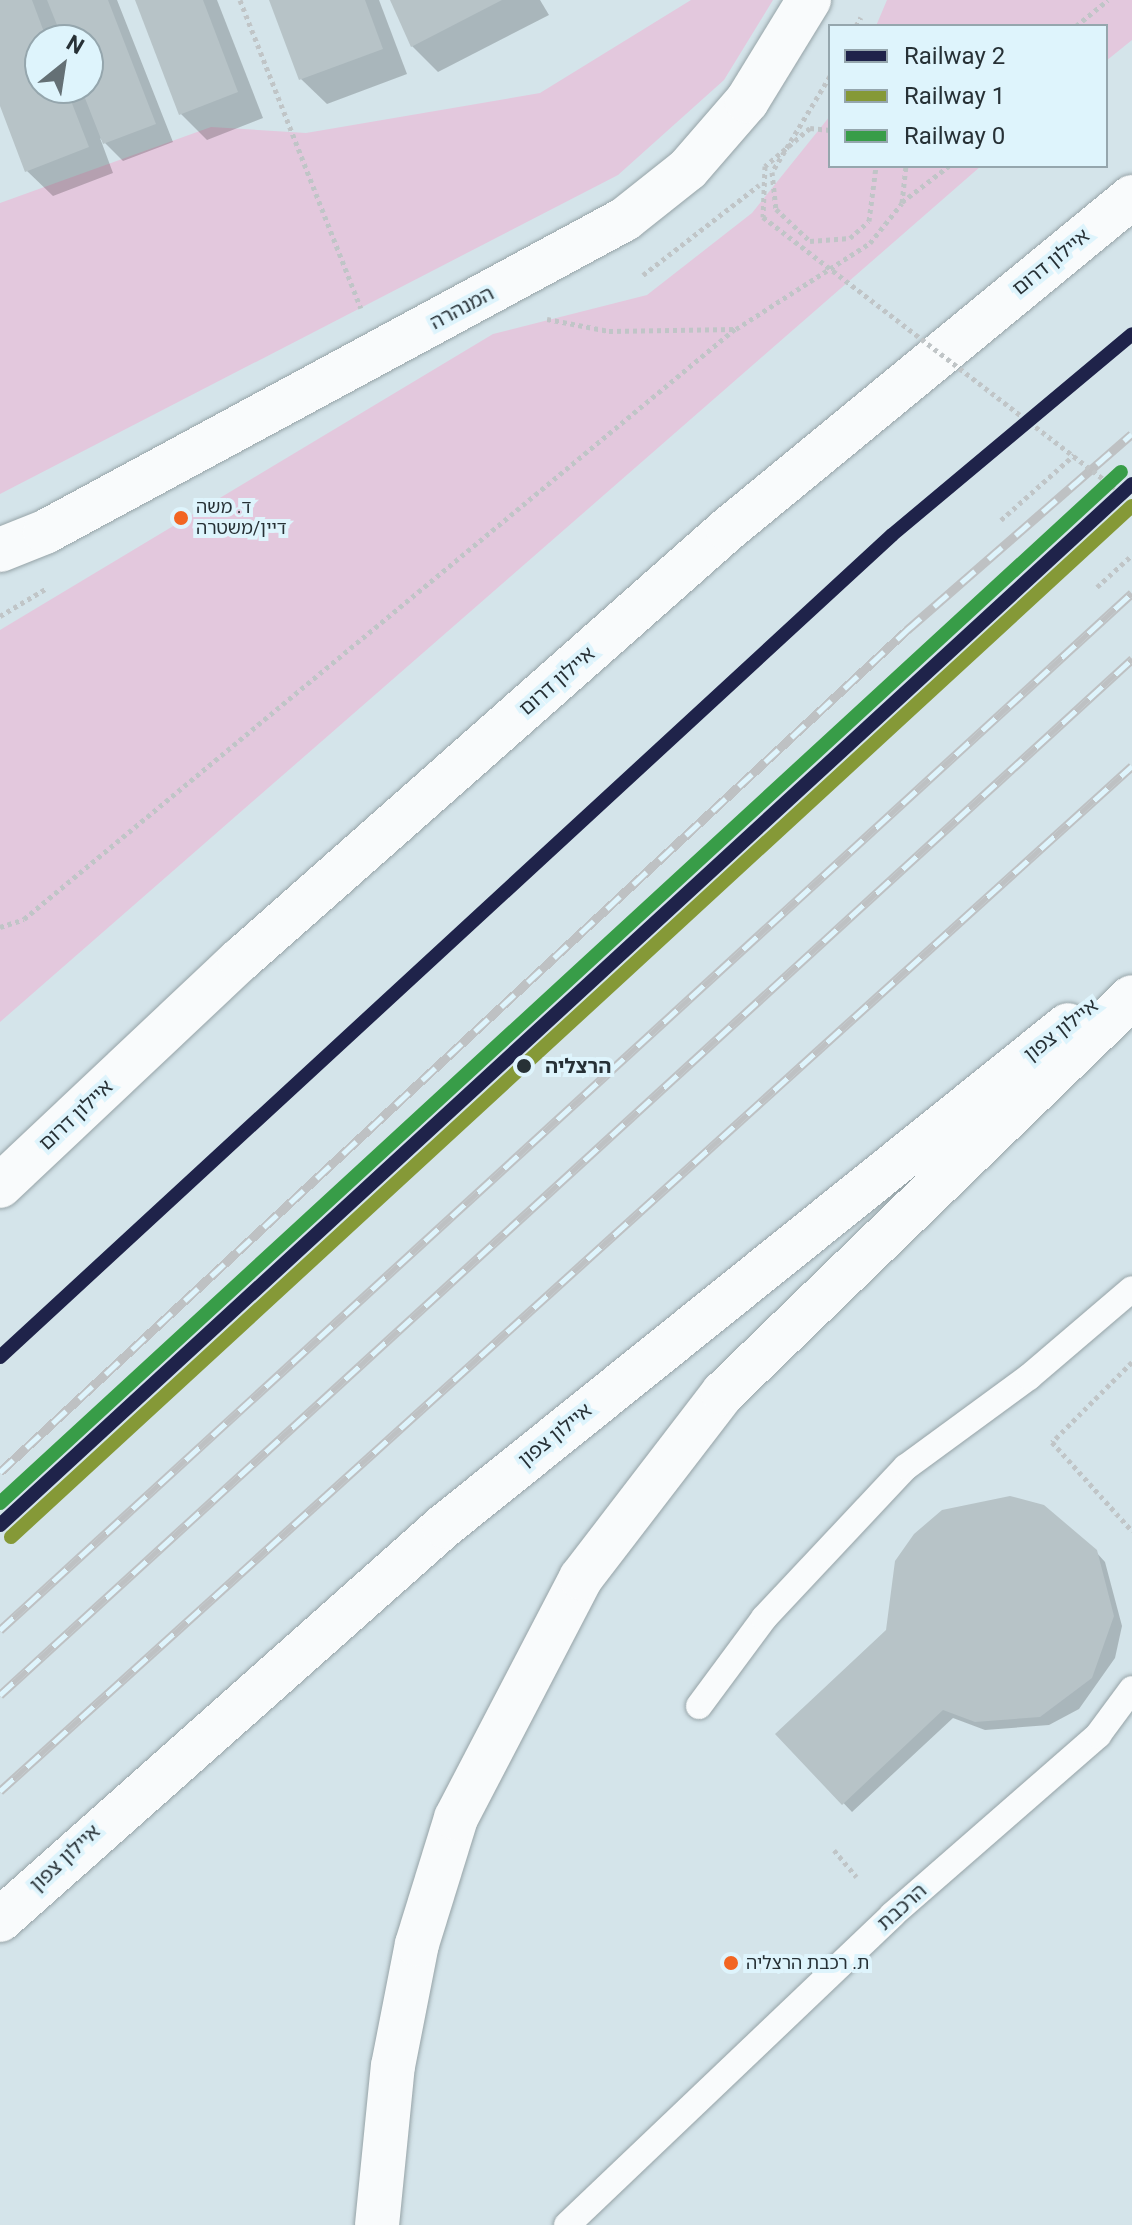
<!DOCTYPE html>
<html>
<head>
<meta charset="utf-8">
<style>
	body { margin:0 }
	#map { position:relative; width:1132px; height:2225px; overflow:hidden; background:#d4e4ea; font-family:Roboto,"Noto Sans Hebrew",sans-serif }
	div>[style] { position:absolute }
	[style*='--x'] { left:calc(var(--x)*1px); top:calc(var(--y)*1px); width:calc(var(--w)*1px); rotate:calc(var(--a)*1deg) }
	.green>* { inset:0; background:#e3c8dd }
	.shadow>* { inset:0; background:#0003 }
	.building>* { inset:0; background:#b7c3c7 }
	.path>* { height:5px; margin-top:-2.5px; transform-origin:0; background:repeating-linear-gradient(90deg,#c0c5c7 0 4px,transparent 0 8px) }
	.roads { filter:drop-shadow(0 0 2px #96a3a7) drop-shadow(0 0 2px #96a3a7) }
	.service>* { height:26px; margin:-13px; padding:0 13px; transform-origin:13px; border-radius:13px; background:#f9fbfc }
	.tertiary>* { height:44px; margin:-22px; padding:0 22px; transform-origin:22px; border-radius:22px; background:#f9fbfc }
	.motorway>* { height:44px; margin:-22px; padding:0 22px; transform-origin:22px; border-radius:22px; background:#f9fbfc }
	.rail>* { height:9px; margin-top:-4.5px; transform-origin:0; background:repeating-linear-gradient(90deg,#def4fc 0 18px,#bec1c3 0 36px); box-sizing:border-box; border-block:2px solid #bec1c3 }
	.path-bridge>* { height:5px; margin-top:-2.5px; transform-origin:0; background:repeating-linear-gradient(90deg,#c0c5c7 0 4px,transparent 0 8px) }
	.rail-1>* { height:14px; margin:-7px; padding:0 7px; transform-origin:7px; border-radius:7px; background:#1f234a }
	.rail-2>* { height:14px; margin:-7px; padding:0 7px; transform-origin:7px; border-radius:7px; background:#859937 }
	.rail-3>* { height:14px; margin:-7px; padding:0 7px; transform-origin:7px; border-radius:7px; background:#389d48 }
	.dots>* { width:22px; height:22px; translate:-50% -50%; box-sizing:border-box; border:4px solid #def4fc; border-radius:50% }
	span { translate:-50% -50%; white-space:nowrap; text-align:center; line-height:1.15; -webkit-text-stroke:8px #def4fc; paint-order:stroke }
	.bus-label { font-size:18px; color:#273136 }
	.left { translate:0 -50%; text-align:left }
	.street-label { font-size:20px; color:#273136 }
	.stop-label { font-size:20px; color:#273136; font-weight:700 }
	.legend { position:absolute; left:828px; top:24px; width:280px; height:144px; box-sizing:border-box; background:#def4fc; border:2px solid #95a6ad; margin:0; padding:10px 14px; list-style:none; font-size:24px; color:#273136 }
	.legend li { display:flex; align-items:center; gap:16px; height:40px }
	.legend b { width:40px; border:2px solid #95a6ad }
	.north { position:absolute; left:24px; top:24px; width:80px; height:80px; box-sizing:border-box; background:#def4fc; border:2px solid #95a6ad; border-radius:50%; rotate:30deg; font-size:22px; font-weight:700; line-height:32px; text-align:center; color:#273136 }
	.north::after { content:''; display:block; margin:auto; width:28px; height:36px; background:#647075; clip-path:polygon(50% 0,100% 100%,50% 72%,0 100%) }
</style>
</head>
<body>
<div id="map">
	<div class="green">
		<i style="clip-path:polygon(691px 0,773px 0,724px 80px,618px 175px,0 494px,0 203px,211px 127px,306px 133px,540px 93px)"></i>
		<i style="clip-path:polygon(887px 0,1132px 0,1132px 40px,1106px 61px,1106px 26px,876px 26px)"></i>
		<i style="clip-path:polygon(830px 116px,830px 166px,981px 166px,0 1022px,0 630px,493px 334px,647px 295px,752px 213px)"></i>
	</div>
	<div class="shadow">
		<i style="clip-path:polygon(evenodd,0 0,117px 0,173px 142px,123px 161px,100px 138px,113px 173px,53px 196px,27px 171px,0 101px,0 0,40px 40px,88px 40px,88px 88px,40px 88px,40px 40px)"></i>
		<i style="clip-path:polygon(137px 0,217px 0,263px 118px,207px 140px,181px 114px)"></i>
		<i style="clip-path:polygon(271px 0,379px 0,407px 74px,327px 104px,301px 79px)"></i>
		<i style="clip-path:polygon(392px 0,540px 0,549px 15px,438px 72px,412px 46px)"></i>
		<i style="clip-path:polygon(1096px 1552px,1105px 1562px,1122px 1626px,1115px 1658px,1079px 1709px,1049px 1725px,985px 1730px,953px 1718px,852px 1812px,778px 1734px)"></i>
	</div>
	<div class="building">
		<i style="clip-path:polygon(0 0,32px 0,47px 40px,40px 40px,40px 88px,66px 88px,89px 147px,25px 172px,0 106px)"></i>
		<i style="clip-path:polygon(47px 0,108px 0,156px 124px,103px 144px,81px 88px,88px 88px,88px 40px,63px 40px)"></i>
		<i style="clip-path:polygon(135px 0,203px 0,238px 92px,179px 115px)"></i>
		<i style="clip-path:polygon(269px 0,365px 0,383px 49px,299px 80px)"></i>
		<i style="clip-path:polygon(390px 0,502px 0,411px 47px)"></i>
		<i style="clip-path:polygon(1010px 1496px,1044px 1505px,1097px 1550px,1114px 1616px,1092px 1678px,1040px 1717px,975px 1722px,943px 1710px,842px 1805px,775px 1734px,886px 1630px,895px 1561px,914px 1534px,942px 1510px)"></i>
	</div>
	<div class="path">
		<i style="--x:240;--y:0;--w:331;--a:68.6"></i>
		<i style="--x:856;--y:26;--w:10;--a:-61"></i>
		<i style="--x:1076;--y:26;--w:41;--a:-39.1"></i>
		<i style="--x:830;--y:76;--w:112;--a:121.1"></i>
		<i style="--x:772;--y:172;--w:37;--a:84"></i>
		<i style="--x:776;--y:209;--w:47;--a:43.3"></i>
		<i style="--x:810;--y:241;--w:40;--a:-4.3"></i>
		<i style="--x:850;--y:238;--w:25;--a:-42"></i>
		<i style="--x:869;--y:221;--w:55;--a:-82.7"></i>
		<i style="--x:902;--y:202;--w:59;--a:-37.5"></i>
		<i style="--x:643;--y:275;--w:147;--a:-37.8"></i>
		<i style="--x:547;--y:319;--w:63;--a:11"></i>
		<i style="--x:609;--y:331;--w:127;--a:-0.9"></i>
		<i style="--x:736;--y:329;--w:159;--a:-32.7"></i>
		<i style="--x:870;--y:243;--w:51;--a:-51.3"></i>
		<i style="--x:902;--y:203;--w:37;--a:-84"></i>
		<i style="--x:1001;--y:520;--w:98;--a:-41.7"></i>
		<i style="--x:1097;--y:587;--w:47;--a:-42.4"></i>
		<i style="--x:0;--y:616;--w:55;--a:-30.8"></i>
		<i style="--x:0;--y:927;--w:25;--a:-18"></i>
		<i style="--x:24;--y:919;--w:924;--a:-39.69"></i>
		<i style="--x:1132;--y:1362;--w:113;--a:135"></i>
		<i style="--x:1052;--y:1442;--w:120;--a:48"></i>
		<i style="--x:834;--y:1850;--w:35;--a:50"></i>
	</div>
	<div class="roads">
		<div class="service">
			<i style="--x:699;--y:1706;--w:109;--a:-53.5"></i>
			<i style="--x:764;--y:1618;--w:207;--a:-46.8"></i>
			<i style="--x:906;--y:1467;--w:152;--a:-36.2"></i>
			<i style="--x:1029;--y:1377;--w:135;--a:-40.5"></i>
			<i style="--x:567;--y:2225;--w:449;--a:-43.6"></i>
			<i style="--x:892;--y:1915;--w:274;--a:-41.1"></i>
			<i style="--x:1098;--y:1735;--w:57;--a:-53.5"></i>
		</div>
		<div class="tertiary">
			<i style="--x:0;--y:550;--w:48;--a:-21.8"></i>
			<i style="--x:45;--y:532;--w:659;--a:-28.35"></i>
			<i style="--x:625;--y:219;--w:80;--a:-38.4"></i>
			<i style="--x:688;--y:169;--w:90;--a:-49.1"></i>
			<i style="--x:747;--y:101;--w:119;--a:-58.5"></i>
		</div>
		<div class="motorway">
			<i style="--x:0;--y:1186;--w:330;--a:-43.3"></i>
			<i style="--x:240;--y:960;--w:651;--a:-41.45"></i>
			<i style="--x:728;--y:529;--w:523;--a:-39.41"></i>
			<i style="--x:0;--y:1920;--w:594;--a:-41.59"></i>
			<i style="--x:444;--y:1526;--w:800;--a:-38.76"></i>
			<i style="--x:377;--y:2225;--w:160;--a:-84.3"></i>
			<i style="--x:393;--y:2066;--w:124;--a:-78.9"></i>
			<i style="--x:417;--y:1944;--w:132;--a:-72.8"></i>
			<i style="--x:456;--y:1818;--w:271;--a:-62.5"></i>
			<i style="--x:581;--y:1578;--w:233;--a:-52.5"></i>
			<i style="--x:723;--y:1393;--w:569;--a:-44.07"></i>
		</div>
	</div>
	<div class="rail">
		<i style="--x:0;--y:1472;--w:1238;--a:-42.87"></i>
		<i style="--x:907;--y:630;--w:298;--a:-41.1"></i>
		<i style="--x:0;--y:1630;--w:1535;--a:-42.49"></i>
		<i style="--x:0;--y:1695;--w:1535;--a:-42.46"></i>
		<i style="--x:0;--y:1791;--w:1527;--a:-42.16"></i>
	</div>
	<div class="path-bridge">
		<i style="--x:830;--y:130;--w:20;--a:-174"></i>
		<i style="--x:810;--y:128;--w:59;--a:139.8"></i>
		<i style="--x:765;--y:166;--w:51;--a:92.2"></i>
		<i style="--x:763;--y:217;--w:466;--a:37.6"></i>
	</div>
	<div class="rail-1">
		<i style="--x:0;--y:1357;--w:1213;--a:-42.66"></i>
		<i style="--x:892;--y:535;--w:313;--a:-39.9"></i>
		<i style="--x:0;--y:1525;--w:1538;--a:-42.6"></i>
	</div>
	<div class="rail-2">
		<i style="--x:11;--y:1537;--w:1523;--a:-42.61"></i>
	</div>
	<div class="rail-3">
		<i style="--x:0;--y:1503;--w:1523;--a:-42.61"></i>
	</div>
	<div class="dots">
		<i style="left:181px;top:518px;background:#f26522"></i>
		<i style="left:524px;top:1066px;background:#273136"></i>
		<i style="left:731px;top:1963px;background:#f26522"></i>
	</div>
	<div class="bus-label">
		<span class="left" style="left:196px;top:518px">ד. משה<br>דיין/משטרה</span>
		<span class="left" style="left:746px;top:1963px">ת. רכבת הרצליה</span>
	</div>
	<div class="street-label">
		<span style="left:1051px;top:262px;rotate:-39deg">איילון דרום</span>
		<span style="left:462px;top:308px;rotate:-28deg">המנהרה</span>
		<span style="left:557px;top:681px;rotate:-41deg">איילון דרום</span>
		<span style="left:1061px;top:1030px;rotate:-38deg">איילון צפון</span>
		<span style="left:76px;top:1115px;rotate:-43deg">איילון דרום</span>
		<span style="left:555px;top:1435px;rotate:-39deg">איילון צפון</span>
		<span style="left:65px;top:1858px;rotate:-43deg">איילון צפון</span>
		<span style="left:902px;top:1907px;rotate:-42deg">הרכבת</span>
	</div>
	<div class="stop-label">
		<span class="left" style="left:545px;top:1066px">הרצליה</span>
	</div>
	<ul class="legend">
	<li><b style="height:10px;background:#1f234a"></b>Railway 2</li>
	<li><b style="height:10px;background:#859937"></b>Railway 1</li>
	<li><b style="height:10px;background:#389d48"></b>Railway 0</li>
	</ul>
	<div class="north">N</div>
</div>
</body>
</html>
